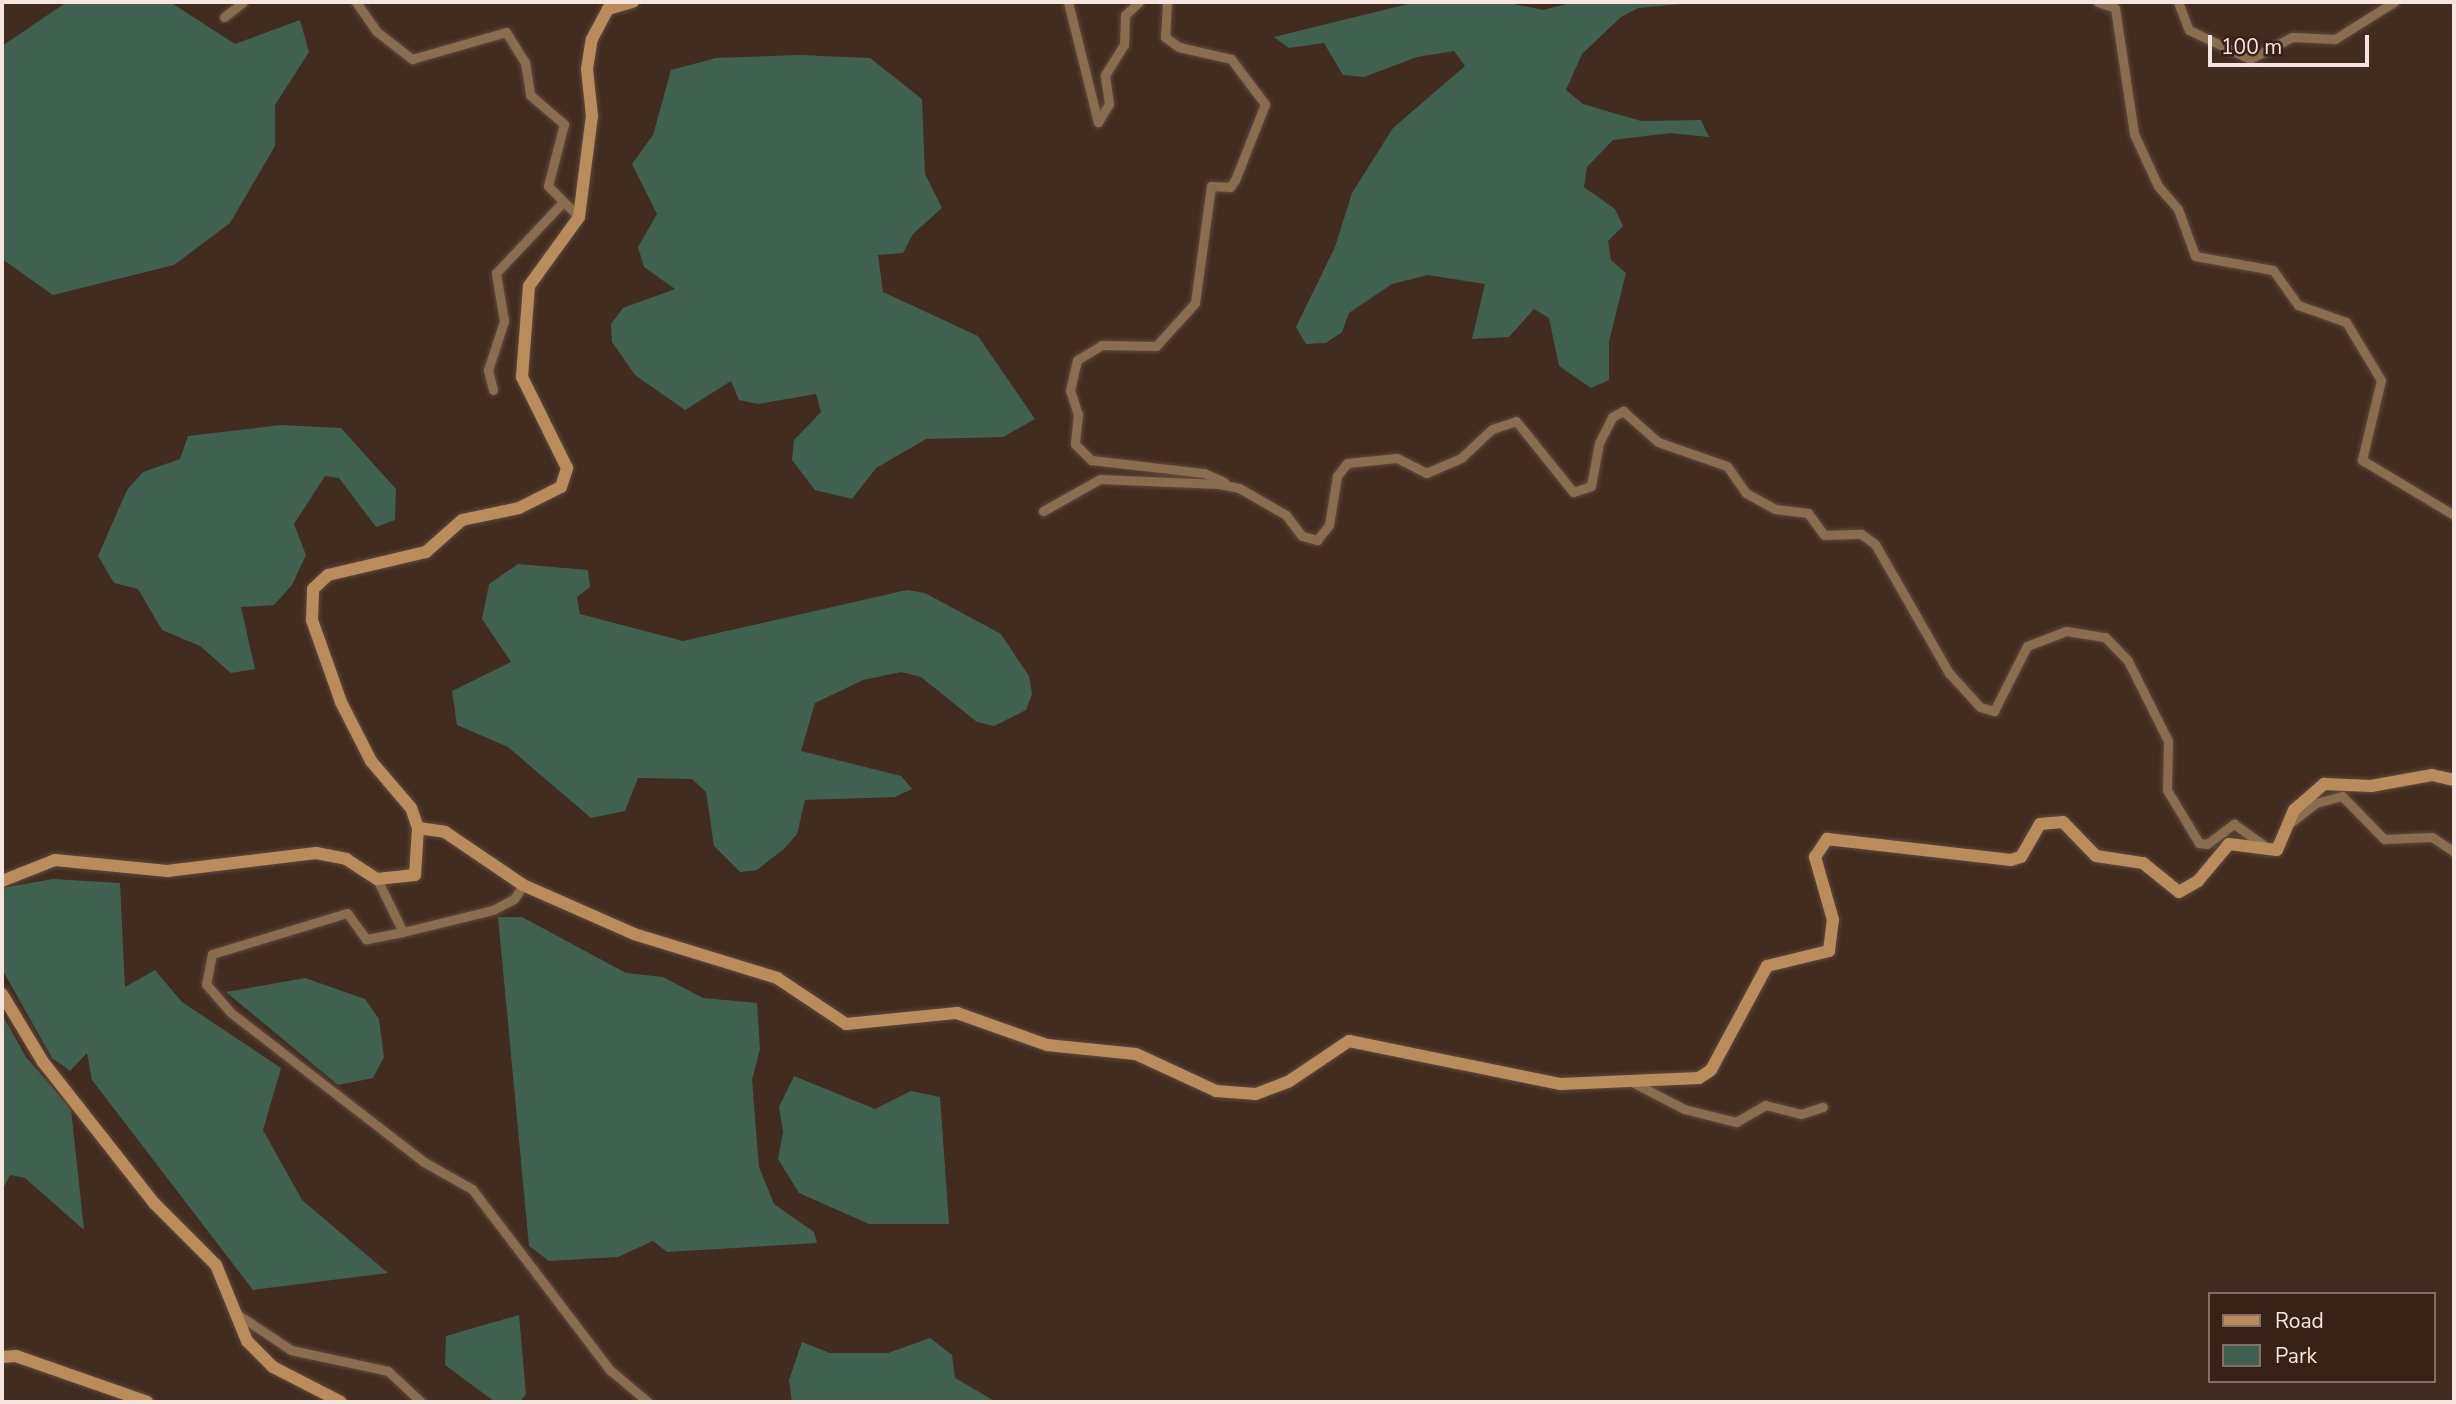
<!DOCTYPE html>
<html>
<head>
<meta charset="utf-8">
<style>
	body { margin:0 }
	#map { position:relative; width:2456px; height:1404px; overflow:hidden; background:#422b1f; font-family:"Nunito Sans",sans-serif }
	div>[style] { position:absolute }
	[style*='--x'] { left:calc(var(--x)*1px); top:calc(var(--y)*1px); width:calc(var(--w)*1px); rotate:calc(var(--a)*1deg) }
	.green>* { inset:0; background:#416150 }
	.roads { filter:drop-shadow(0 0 2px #5f493e) drop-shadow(0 0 2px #5f493e) }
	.street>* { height:9px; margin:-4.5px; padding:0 4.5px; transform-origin:4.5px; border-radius:4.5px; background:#8a6c4e }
	.secondary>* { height:12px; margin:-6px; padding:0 6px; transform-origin:6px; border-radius:6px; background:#bb8c5b }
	span { translate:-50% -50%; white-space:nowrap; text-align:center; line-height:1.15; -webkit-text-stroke:7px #382116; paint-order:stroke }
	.frame { position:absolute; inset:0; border:4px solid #f5e5de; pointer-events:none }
	.legend { position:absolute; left:2208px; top:1292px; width:228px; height:91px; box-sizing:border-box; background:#382116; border:2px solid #846f66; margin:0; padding:9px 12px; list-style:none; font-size:21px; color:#f5e5de }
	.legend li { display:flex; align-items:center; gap:14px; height:35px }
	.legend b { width:35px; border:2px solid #846f66 }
	.scale { position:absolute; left:2208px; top:35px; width:161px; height:32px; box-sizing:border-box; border:4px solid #f5e5de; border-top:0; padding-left:9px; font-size:21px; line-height:24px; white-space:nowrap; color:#f5e5de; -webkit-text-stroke:5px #382116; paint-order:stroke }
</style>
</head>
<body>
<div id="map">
	<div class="green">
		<i style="clip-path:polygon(67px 2px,170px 2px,235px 44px,300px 20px,309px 52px,275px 105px,275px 146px,230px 223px,174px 265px,53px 295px,2px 259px,2px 46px)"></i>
		<i style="clip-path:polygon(1416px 2px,1504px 2px,1543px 10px,1575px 2px,1703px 2px,1638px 8px,1621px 17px,1582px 54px,1566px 90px,1583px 104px,1641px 121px,1701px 120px,1709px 137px,1670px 133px,1613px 140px,1587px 167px,1584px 187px,1615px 209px,1623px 226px,1608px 241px,1611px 260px,1626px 273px,1609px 342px,1609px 380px,1591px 388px,1559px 366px,1549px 318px,1534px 309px,1509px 337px,1472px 339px,1485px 284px,1428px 275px,1392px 284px,1349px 313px,1342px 332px,1326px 343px,1306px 344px,1296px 327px,1335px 247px,1352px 193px,1393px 128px,1465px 66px,1454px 51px,1417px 57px,1364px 77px,1343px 75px,1324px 43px,1289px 48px,1274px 37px)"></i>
		<i style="clip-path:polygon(799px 55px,870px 58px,922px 99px,925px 174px,942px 208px,913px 234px,903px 253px,878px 255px,883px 292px,978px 336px,1035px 419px,1003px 437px,926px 439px,876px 468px,852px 499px,815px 490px,792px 460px,794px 440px,821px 412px,816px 394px,758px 404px,739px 400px,731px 381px,685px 410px,635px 375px,612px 342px,611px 324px,623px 308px,675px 289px,644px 267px,638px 247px,657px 214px,632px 164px,653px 135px,671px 70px,716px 58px)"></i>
		<i style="clip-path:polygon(281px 425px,341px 428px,396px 489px,395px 520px,376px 527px,339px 478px,325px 476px,294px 524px,306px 555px,292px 585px,274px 605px,241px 607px,255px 669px,231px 673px,200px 646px,162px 630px,138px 589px,114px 583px,98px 556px,127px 490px,143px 472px,180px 459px,188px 436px)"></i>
		<i style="clip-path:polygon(518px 564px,588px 570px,590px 587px,577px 597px,580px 614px,683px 641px,907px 590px,925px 593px,1001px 634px,1029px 676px,1032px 694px,1026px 710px,994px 726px,977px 722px,921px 677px,901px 672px,863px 680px,815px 703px,801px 751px,901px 776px,912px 789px,895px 797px,805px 800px,797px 834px,785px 848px,757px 870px,740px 872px,714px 846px,706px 792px,692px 779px,638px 778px,625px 811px,591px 818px,508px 747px,457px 725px,452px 691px,511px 662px,482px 619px,489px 584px)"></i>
		<i style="clip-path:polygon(53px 879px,120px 883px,125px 987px,155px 970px,182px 1002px,281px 1068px,263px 1130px,302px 1200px,388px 1273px,253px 1290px,92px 1080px,87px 1053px,70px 1071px,52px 1058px,2px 969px,2px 888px)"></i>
		<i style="clip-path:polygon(498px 917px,522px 917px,626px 973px,663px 977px,703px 998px,757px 1003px,760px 1049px,752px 1080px,759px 1167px,774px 1204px,814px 1232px,817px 1243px,667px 1252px,653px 1241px,618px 1257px,549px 1261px,529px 1246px)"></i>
		<i style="clip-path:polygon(305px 978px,365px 999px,379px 1019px,384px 1057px,373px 1078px,338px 1085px,226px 992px)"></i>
		<i style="clip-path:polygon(2px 1014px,26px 1057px,71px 1109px,84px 1230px,25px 1178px,10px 1175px,2px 1191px)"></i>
		<i style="clip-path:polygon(794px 1076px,875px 1109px,911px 1091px,940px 1097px,949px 1224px,869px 1224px,799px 1193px,778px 1159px,783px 1132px,779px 1107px)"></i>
		<i style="clip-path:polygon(519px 1315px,526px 1394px,520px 1402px,495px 1402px,445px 1365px,446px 1336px)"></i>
		<i style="clip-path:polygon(930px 1338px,952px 1355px,955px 1378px,996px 1402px,792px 1402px,789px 1380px,802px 1342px,830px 1353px,888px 1353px)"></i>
	</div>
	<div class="roads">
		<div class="street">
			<i style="--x:356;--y:2;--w:35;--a:55"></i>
			<i style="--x:376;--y:31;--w:46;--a:37.9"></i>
			<i style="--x:412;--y:59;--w:98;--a:-16"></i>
			<i style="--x:506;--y:32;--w:36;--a:58"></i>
			<i style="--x:525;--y:62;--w:33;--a:81"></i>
			<i style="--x:530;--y:95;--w:45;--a:40.5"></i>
			<i style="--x:564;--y:124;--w:64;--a:104.5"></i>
			<i style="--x:548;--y:186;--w:44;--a:45"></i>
			<i style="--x:1068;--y:2;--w:124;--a:76"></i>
			<i style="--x:1098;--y:122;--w:21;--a:-59"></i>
			<i style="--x:1109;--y:104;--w:29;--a:-98"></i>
			<i style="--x:1105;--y:75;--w:36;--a:-58"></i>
			<i style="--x:1124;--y:45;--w:30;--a:-88"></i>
			<i style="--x:1125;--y:15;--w:19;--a:-43"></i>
			<i style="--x:1167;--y:2;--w:35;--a:93"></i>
			<i style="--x:1165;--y:37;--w:17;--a:36"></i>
			<i style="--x:1179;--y:47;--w:53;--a:13"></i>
			<i style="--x:1231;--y:59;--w:56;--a:52.9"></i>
			<i style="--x:1265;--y:104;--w:82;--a:111.5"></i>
			<i style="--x:1235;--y:180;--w:9;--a:126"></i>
			<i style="--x:1230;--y:187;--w:19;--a:-177"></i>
			<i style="--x:1211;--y:186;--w:118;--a:97.8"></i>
			<i style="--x:1195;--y:303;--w:58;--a:132.2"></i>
			<i style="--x:1156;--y:346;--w:54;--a:-178.9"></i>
			<i style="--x:1102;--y:345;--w:29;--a:149"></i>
			<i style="--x:1077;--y:360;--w:31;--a:103"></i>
			<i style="--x:1070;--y:390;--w:25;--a:72"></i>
			<i style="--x:1078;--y:414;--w:30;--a:96"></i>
			<i style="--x:1075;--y:444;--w:23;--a:45"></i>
			<i style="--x:1091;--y:460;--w:114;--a:6.6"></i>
			<i style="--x:1204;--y:473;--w:22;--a:24"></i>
			<i style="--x:2098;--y:2;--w:18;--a:19"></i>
			<i style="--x:2115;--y:8;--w:127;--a:81.4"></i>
			<i style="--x:2134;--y:134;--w:57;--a:65.2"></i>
			<i style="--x:2158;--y:186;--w:30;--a:49"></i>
			<i style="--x:2178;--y:209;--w:50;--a:70.1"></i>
			<i style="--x:2195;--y:256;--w:79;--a:10.2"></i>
			<i style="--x:2273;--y:270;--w:43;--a:54.5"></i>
			<i style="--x:2298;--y:305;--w:51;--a:19.5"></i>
			<i style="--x:2346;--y:322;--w:68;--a:58.9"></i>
			<i style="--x:2381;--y:380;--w:82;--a:103.4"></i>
			<i style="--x:2362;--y:460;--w:107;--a:30.9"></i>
			<i style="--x:2178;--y:2;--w:30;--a:69"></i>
			<i style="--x:2189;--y:30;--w:68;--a:25.4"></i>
			<i style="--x:2250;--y:59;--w:47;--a:-27.6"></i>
			<i style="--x:2292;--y:37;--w:43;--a:2.7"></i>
			<i style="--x:2335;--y:39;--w:70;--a:-32.1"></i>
			<i style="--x:224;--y:17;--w:24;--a:-38"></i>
			<i style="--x:493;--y:390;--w:21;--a:-104"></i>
			<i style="--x:488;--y:370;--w:52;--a:-71.9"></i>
			<i style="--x:504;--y:321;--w:49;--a:-99.5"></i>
			<i style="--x:496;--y:273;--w:95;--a:-46.7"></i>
			<i style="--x:1043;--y:511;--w:65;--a:-29.3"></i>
			<i style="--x:1100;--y:479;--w:119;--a:2.4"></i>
			<i style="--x:1219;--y:484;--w:20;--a:11"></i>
			<i style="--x:1239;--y:488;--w:54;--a:29.9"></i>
			<i style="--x:1286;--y:515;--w:26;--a:53"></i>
			<i style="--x:1302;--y:536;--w:16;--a:15"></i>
			<i style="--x:1317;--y:540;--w:19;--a:-51"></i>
			<i style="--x:1329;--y:525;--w:50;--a:-80.7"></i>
			<i style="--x:1337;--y:476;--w:16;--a:-52"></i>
			<i style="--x:1347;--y:463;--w:50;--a:-5.7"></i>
			<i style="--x:1397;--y:458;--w:33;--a:27"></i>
			<i style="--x:1426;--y:473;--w:38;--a:-23"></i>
			<i style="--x:1461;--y:458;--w:42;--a:-43.1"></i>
			<i style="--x:1492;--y:429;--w:25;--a:-18"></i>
			<i style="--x:1516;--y:421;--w:91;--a:51.2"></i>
			<i style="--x:1573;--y:492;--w:19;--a:-18"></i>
			<i style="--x:1591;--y:486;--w:44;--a:-79.5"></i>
			<i style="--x:1599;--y:443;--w:29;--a:-63"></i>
			<i style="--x:1612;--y:417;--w:13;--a:-29"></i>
			<i style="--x:1623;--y:411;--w:47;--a:41.5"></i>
			<i style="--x:1658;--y:442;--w:73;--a:19.2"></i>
			<i style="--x:1727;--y:466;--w:33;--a:55"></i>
			<i style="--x:1746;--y:493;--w:33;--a:29"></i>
			<i style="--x:1775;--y:509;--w:33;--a:7"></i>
			<i style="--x:1808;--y:513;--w:27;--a:54"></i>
			<i style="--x:1824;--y:535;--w:37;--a:-2"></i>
			<i style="--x:1861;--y:534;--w:17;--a:36"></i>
			<i style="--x:1875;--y:544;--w:149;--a:60.2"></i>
			<i style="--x:1949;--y:673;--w:46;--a:47.6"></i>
			<i style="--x:1980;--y:707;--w:15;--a:16"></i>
			<i style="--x:1994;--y:711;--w:73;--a:-63.1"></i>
			<i style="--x:2027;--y:646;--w:42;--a:-21"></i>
			<i style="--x:2066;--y:631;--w:39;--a:9"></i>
			<i style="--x:2105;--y:637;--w:33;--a:46"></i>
			<i style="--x:2128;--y:661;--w:89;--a:63.4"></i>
			<i style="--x:2168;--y:741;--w:49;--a:91.2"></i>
			<i style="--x:2167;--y:790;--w:62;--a:58.9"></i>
			<i style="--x:2199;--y:843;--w:8;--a:7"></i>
			<i style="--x:2207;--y:844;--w:34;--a:-37"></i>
			<i style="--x:2234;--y:824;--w:43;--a:35.5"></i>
			<i style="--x:2289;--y:824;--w:34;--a:-38"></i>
			<i style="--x:2316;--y:803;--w:27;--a:-15"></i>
			<i style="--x:2342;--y:796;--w:60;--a:45.7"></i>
			<i style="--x:2384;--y:839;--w:48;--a:-2.4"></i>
			<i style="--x:2432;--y:837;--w:27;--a:34"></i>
			<i style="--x:377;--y:879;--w:59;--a:63.9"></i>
			<i style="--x:403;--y:932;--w:38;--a:169"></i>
			<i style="--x:366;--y:939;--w:32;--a:-126"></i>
			<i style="--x:347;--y:913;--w:141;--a:163.1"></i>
			<i style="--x:212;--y:954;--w:31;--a:101"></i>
			<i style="--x:206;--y:984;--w:37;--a:49"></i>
			<i style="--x:230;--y:1012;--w:245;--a:37.7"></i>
			<i style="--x:424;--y:1162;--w:55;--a:29.4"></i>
			<i style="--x:472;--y:1189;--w:228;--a:52.7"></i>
			<i style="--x:610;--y:1370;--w:50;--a:40.1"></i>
			<i style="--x:403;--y:932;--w:93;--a:-13.7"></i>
			<i style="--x:493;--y:910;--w:24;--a:-28"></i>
			<i style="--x:514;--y:899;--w:17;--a:-57"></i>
			<i style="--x:1634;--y:1083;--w:56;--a:27.5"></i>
			<i style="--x:1684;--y:1109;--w:54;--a:14"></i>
			<i style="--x:1736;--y:1122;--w:34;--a:-30"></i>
			<i style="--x:1765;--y:1105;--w:37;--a:14"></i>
			<i style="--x:1801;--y:1114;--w:23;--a:-18"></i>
			<i style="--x:234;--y:1312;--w:69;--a:33.7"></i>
			<i style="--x:291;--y:1350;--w:99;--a:12.2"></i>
			<i style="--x:388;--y:1371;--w:45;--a:43.2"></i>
		</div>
		<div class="secondary">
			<i style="--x:418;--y:828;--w:27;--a:8"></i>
			<i style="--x:445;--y:832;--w:94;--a:34.2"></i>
			<i style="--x:523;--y:885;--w:121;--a:23.8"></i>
			<i style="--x:634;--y:934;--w:150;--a:17.1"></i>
			<i style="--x:777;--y:978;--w:83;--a:33.7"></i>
			<i style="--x:846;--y:1024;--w:112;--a:-5.7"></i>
			<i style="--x:957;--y:1013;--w:96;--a:19.6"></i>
			<i style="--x:1047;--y:1045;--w:89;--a:5.8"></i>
			<i style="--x:1136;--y:1054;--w:88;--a:24.8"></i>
			<i style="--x:1216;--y:1091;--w:40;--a:4.3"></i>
			<i style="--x:1256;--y:1094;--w:34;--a:-21"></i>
			<i style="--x:1288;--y:1082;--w:73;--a:-33.9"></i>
			<i style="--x:1349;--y:1041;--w:216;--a:11.5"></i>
			<i style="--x:1561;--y:1084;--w:138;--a:-2.5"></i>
			<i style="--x:1699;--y:1078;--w:14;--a:-34"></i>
			<i style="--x:1711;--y:1070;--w:118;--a:-61.7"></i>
			<i style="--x:1767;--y:966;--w:64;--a:-13.6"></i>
			<i style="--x:1829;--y:951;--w:31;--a:-83"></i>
			<i style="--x:1833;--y:920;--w:66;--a:-105.9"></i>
			<i style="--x:1815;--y:857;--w:22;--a:-56"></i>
			<i style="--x:1827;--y:839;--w:185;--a:6.5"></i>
			<i style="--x:2011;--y:860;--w:10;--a:-17"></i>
			<i style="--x:2021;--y:857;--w:38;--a:-60"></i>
			<i style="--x:2040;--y:824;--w:23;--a:-5"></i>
			<i style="--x:2063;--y:822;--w:47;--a:45.9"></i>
			<i style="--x:2096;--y:856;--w:48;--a:8.5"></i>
			<i style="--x:2143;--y:863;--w:46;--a:38.9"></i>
			<i style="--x:2179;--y:892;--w:22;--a:-30"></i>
			<i style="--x:2198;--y:881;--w:48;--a:-50"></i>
			<i style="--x:2229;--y:844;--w:48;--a:7.1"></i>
			<i style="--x:2277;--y:850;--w:43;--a:-67"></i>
			<i style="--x:2294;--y:810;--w:40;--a:-41"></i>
			<i style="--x:2324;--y:784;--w:47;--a:2.4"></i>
			<i style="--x:2371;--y:786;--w:62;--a:-10.2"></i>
			<i style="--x:2432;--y:775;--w:23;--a:13"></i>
			<i style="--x:2;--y:881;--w:57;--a:-21.6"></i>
			<i style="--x:55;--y:860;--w:113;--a:5.6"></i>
			<i style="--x:167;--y:871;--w:150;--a:-6.9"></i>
			<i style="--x:316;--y:853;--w:31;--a:11"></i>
			<i style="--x:346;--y:859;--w:37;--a:33"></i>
			<i style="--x:377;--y:879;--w:38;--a:-6"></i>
			<i style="--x:415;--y:875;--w:47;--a:-86.3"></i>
			<i style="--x:418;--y:828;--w:21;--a:-109"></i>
			<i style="--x:411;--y:808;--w:62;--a:-130.4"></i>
			<i style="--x:371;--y:761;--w:66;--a:-117"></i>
			<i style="--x:341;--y:702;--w:87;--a:-109.5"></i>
			<i style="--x:312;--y:620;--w:31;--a:-88"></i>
			<i style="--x:313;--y:589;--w:21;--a:-43"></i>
			<i style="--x:328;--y:575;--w:101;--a:-13.2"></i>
			<i style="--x:426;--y:552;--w:48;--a:-41.6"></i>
			<i style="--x:462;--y:520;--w:58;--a:-11.9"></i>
			<i style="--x:519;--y:508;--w:47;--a:-26.6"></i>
			<i style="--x:561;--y:487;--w:20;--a:-72"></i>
			<i style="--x:567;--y:468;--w:102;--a:-116.3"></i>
			<i style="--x:522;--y:377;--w:91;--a:-85.6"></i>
			<i style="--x:529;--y:286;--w:85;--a:-54.1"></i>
			<i style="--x:579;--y:217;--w:102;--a:-82.7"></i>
			<i style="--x:592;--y:116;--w:47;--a:-96.1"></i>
			<i style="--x:587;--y:69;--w:30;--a:-81"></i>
			<i style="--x:592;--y:39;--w:34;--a:-62"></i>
			<i style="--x:608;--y:9;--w:26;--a:-16"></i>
			<i style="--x:2;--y:994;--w:79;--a:58.9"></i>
			<i style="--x:43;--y:1062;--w:179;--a:51.8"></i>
			<i style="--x:154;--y:1203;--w:88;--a:45"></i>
			<i style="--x:216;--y:1265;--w:82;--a:67.8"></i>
			<i style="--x:247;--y:1341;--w:37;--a:45"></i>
			<i style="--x:273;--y:1367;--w:76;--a:27.2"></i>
			<i style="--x:2;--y:1357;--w:14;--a:-4"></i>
			<i style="--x:16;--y:1356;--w:139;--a:19.3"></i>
		</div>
	</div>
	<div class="frame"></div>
	<ul class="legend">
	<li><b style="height:9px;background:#bb8c5b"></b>Road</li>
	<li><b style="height:19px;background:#416150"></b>Park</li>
	</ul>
	<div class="scale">100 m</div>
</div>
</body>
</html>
